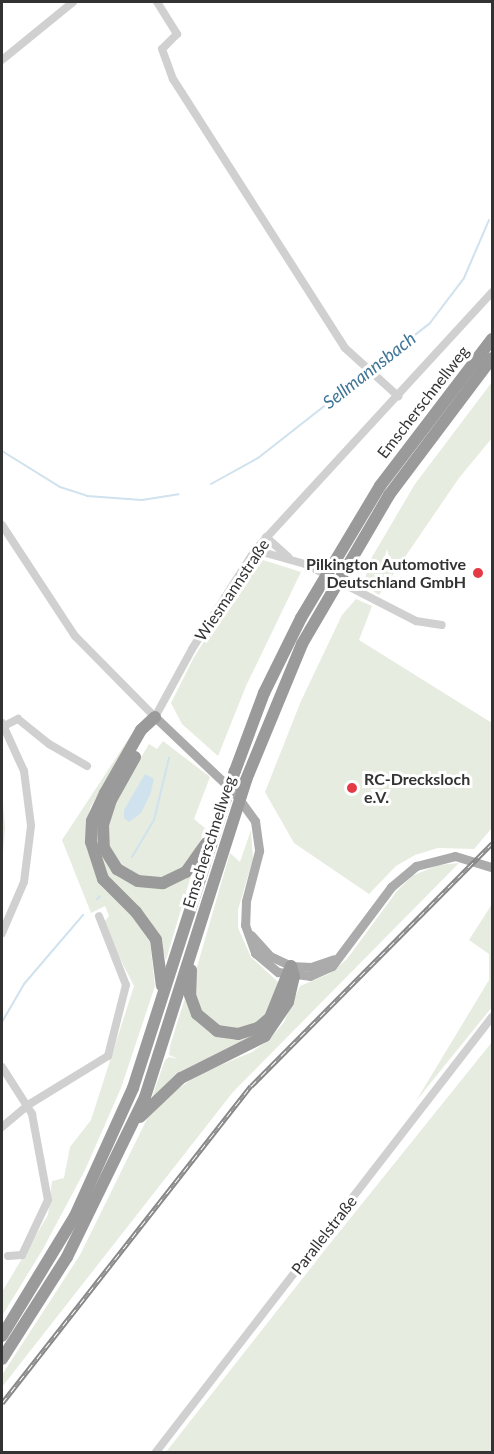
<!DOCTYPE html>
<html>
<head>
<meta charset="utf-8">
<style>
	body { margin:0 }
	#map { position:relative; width:494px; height:1454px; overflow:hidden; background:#fff; font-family:Lato,sans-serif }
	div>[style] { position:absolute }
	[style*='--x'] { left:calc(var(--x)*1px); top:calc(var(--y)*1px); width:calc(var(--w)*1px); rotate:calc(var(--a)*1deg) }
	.green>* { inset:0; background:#e6ecdf }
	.water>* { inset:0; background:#cfe2ee }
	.stream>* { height:2px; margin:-1px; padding:0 1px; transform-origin:1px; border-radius:1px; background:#cfe2ee }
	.minor>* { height:8px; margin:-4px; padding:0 4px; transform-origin:4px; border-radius:4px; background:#d0d0d0 }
	.major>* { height:9px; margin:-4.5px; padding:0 4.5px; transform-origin:4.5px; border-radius:4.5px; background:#ababab }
	.highway>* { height:12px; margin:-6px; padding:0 6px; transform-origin:6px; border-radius:6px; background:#9a9a9a }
	.rail>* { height:4.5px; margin-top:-2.25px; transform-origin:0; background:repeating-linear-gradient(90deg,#fff 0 7px,#888 0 14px); box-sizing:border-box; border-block:2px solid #888 }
	.dots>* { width:16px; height:16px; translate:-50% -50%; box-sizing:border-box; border:3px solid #fff; border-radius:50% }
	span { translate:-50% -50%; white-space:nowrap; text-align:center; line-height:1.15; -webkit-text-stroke:6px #fff; paint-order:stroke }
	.street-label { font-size:16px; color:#333 }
	.poi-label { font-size:16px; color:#333; font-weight:700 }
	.right { translate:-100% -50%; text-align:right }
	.left { translate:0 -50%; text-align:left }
	.water-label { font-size:18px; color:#3f7597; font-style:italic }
	.frame { position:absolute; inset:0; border:3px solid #333; pointer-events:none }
</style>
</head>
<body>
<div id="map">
	<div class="green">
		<i style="clip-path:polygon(492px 382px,492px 438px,459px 478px,379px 595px,363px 584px,372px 557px,415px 484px)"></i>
		<i style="clip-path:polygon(263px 560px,301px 572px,246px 686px,218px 756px,182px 724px,171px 703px,193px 659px,249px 568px)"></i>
		<i style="clip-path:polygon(356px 599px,372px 606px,359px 640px,492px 723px,492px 828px,474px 849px,438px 848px,415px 855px,396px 866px,369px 894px,294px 843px,265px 792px,301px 701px,342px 615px)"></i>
		<i style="clip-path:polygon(139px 723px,90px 808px,86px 845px,97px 878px,133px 917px,150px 942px,155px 986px,121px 1088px,85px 1170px,43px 1249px,2px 1316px,2px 1292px,48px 1215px,52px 1181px,64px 1178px,70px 1147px,91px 1120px,134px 986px,106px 931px,104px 922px,109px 916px,105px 906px,91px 913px,62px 840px)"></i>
		<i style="clip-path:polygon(163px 741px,210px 777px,194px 819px,206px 829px,187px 866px,169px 878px,142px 878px,115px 861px,106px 837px,113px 805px,149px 744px,157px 749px)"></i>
		<i style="clip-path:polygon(2px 792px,5px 827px,2px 866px)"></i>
		<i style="clip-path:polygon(104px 803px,99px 841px,139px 885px,193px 869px,166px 960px,160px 940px,107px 877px,95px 842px)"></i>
		<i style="clip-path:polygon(251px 830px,253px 859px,238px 910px,238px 928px,251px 957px,278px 982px,269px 1012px,253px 1026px,229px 1030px,207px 1020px,195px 999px,194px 977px,230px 853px,240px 862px)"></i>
		<i style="clip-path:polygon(459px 863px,233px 1092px,2px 1387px,2px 1375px,80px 1255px,147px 1119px,158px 1104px,197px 1075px,252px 1052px,270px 1039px,284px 1022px,300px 986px,329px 974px,347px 959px,397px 891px,412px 876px,438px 865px)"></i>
		<i style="clip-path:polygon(492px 904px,492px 1007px,416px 1101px,489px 980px,489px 954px,469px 940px)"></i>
		<i style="clip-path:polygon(186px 995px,214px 1034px,265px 1029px,151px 1100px,165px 1060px,169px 1057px,178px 1059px,169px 1055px,170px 1046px)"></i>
		<i style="clip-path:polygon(492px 1042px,492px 1452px,166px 1452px,328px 1246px)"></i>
	</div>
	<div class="water">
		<i style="clip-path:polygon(145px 774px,154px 779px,150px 795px,141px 813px,129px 822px,124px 818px,124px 810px)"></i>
	</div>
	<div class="stream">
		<i style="--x:2;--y:451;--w:68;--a:31.8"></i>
		<i style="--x:60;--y:487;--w:28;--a:18"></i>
		<i style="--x:87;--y:496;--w:55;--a:4.2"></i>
		<i style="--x:142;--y:500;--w:37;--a:-9"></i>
		<i style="--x:211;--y:484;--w:54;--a:-29"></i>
		<i style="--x:258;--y:458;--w:219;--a:-38.1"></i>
		<i style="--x:430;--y:323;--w:56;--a:-52.9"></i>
		<i style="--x:464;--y:278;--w:63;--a:-66.7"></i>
		<i style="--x:132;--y:857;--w:43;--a:-59.3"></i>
		<i style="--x:154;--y:820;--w:64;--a:-76.4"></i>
		<i style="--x:97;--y:899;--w:4;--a:-45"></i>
		<i style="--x:2;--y:1022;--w:44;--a:-59.9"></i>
		<i style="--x:24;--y:984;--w:91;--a:-49.5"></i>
	</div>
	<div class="minor">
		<i style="--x:157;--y:2;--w:38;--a:58"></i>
		<i style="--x:177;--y:34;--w:21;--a:135"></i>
		<i style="--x:162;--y:49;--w:32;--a:70"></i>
		<i style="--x:173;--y:79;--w:319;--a:57.4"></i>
		<i style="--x:345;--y:348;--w:72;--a:42.2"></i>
		<i style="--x:2;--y:60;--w:92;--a:-39.2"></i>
		<i style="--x:2;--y:525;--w:133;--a:56.7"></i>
		<i style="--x:75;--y:636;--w:114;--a:45.4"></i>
		<i style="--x:155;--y:717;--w:77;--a:-61.4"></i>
		<i style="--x:192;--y:649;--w:117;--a:-57.5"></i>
		<i style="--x:255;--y:550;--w:350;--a:-47.4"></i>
		<i style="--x:266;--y:537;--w:30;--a:42"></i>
		<i style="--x:255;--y:550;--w:52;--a:15.6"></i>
		<i style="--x:305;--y:564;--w:125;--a:27.2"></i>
		<i style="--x:416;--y:621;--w:26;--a:9"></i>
		<i style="--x:2;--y:723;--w:53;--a:65.4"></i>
		<i style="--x:24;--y:771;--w:55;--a:82.7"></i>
		<i style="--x:31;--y:826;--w:56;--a:97.1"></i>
		<i style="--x:24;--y:882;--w:56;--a:113.3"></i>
		<i style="--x:4;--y:726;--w:16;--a:-27"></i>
		<i style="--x:18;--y:719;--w:40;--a:39"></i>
		<i style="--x:49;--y:744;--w:44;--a:30.1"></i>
		<i style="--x:2;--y:1067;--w:56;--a:57.4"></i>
		<i style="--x:32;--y:1114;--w:87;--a:79.5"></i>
		<i style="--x:48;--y:1200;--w:61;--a:115.3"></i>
		<i style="--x:22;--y:1255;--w:14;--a:176"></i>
		<i style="--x:2;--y:1127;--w:34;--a:-40"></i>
		<i style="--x:28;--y:1105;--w:94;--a:-31.5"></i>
		<i style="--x:108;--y:1056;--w:73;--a:-75.8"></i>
		<i style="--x:126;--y:985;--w:74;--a:-111.4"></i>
		<i style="--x:156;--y:1452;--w:550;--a:-52.32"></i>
	</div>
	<div class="major">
		<i style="--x:155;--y:717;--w:109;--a:43.5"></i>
		<i style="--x:234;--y:792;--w:36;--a:54"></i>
		<i style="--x:255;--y:821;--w:30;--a:82"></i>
		<i style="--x:259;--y:851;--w:52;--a:104.6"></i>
		<i style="--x:246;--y:901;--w:24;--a:92"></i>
		<i style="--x:245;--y:925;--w:30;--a:70"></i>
		<i style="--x:255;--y:953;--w:30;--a:40"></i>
		<i style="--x:278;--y:972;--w:32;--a:7"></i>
		<i style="--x:310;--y:976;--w:24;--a:-24"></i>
		<i style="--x:332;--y:966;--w:99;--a:-53.2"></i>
		<i style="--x:391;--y:887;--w:33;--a:-40"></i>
		<i style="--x:416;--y:866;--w:40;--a:-14.4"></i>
		<i style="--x:455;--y:856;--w:39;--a:17"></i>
		<i style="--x:251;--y:935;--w:28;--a:48"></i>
		<i style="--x:270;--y:956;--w:23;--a:25"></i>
		<i style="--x:291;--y:966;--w:20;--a:3"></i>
		<i style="--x:311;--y:967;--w:24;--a:-19"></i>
	</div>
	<div class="highway">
		<i style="--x:155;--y:717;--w:19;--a:137"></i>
		<i style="--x:141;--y:730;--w:73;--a:119.7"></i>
		<i style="--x:105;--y:793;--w:31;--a:115"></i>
		<i style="--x:92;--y:821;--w:21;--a:93"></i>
		<i style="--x:91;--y:842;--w:39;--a:72"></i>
		<i style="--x:103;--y:879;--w:47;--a:45"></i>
		<i style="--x:136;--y:912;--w:34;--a:54"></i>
		<i style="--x:156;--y:940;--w:46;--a:82.6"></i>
		<i style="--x:135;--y:757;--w:49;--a:119.2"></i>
		<i style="--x:111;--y:800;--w:25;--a:108"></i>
		<i style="--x:103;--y:824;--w:24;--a:88"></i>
		<i style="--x:104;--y:848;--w:25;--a:58"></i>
		<i style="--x:117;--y:869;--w:24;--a:30"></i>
		<i style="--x:138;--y:881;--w:25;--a:5"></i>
		<i style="--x:163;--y:883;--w:25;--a:-26"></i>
		<i style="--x:186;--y:872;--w:35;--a:-55"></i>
		<i style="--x:191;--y:970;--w:25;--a:92"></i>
		<i style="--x:190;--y:995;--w:20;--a:70"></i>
		<i style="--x:197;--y:1014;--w:26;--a:40"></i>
		<i style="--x:217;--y:1031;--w:21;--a:8"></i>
		<i style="--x:238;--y:1034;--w:21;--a:-17"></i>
		<i style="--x:258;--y:1028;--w:16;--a:-40"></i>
		<i style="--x:270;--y:1018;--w:56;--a:-68"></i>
		<i style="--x:140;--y:1117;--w:57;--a:-43.6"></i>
		<i style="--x:181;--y:1078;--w:94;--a:-26.6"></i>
		<i style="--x:265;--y:1036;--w:41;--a:-55.9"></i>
		<i style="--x:288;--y:1002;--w:26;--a:-77"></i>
		<i style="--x:294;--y:977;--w:11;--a:-105"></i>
		<i style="--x:2;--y:1336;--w:140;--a:-58.7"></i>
		<i style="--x:75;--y:1216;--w:141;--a:-65.6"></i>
		<i style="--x:133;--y:1088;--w:333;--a:-72.2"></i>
		<i style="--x:235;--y:771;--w:83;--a:-69.6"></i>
		<i style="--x:264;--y:693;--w:84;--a:-63.7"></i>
		<i style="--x:301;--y:618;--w:154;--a:-59.1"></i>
		<i style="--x:380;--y:486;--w:185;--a:-52.7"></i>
		<i style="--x:2;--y:1359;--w:121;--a:-57.5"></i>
		<i style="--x:67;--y:1257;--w:178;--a:-64"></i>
		<i style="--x:145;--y:1097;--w:333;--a:-72.3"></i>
		<i style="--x:246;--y:780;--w:147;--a:-67.6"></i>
		<i style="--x:302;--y:644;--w:173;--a:-59.7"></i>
		<i style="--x:389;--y:495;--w:171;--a:-53.1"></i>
	</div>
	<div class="rail">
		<i style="--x:2;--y:1403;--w:403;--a:-51.9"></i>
		<i style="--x:251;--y:1086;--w:342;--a:-45.2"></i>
	</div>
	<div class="dots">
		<i style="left:478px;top:573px;background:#e63946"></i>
		<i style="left:352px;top:788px;background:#e63946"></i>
	</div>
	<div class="street-label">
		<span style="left:423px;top:402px;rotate:-52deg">Emscherschnellweg</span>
		<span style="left:232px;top:590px;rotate:-56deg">Wiesmannstraße</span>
		<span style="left:209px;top:842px;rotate:-72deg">Emscherschnellweg</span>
		<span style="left:324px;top:1235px;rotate:-52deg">Parallelstraße</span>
	</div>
	<div class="poi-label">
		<span class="right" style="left:466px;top:573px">Pilkington Automotive<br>Deutschland GmbH</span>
		<span class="left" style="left:364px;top:788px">RC-Drecksloch<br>e.V.</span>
	</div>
	<div class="water-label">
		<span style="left:369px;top:370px;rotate:-38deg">Sellmannsbach</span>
	</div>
	<div class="frame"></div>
</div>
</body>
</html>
